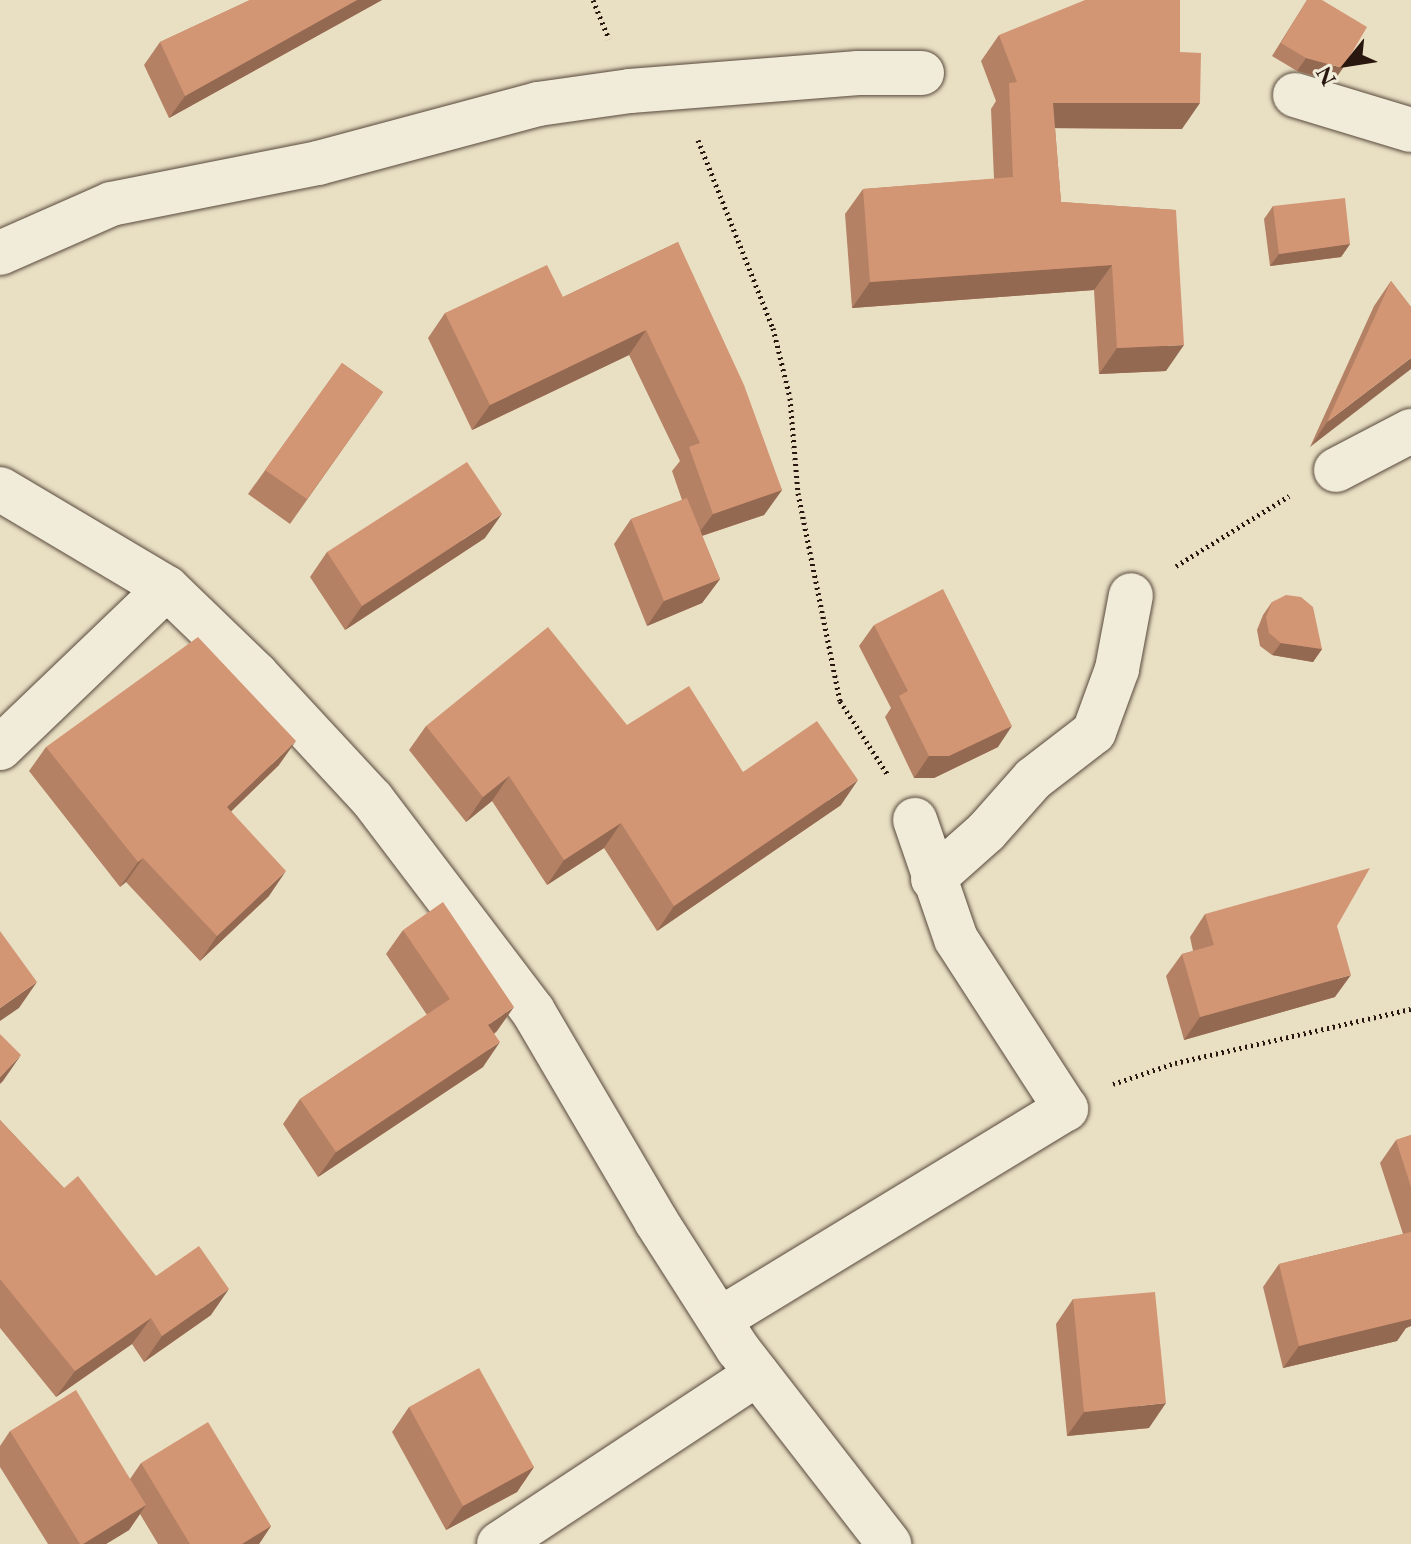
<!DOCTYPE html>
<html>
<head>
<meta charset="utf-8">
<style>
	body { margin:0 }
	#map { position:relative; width:1411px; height:1544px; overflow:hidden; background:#e9e0c4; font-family:"EB Garamond",serif }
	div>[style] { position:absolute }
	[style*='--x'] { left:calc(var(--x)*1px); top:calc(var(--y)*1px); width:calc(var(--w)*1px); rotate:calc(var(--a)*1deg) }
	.path>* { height:5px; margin-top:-2.5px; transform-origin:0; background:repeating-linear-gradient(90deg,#29170f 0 2px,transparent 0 6px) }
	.roads { filter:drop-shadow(0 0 2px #59493c) drop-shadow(0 0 2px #59493c) }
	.minor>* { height:44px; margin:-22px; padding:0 22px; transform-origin:22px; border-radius:22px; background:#f1ebd9 }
	.wall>* { inset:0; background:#b58165 }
	.shaded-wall>* { inset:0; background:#946952 }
	.building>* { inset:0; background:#d39675 }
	span { translate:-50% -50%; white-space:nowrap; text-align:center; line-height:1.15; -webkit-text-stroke:6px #f1ebd9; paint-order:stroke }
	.north { position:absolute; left:1307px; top:24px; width:80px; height:80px; -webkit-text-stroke:6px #f1ebd9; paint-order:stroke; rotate:240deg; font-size:22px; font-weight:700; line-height:32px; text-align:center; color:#29170f }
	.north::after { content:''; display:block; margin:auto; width:28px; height:36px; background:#29170f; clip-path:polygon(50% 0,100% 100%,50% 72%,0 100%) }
</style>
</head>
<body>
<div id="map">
	<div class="path">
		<i style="--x:593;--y:0;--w:42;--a:67.7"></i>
		<i style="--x:698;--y:140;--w:202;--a:68.3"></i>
		<i style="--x:773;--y:328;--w:72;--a:76.3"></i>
		<i style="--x:790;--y:398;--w:95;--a:85.2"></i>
		<i style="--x:798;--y:493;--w:212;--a:78.6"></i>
		<i style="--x:840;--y:701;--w:88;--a:57"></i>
		<i style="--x:1176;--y:566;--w:133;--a:-31.8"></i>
		<i style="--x:1113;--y:1084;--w:65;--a:-18.7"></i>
		<i style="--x:1175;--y:1063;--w:242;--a:-12.9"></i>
	</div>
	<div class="roads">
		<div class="minor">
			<i style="--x:1295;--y:95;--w:121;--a:16.8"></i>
			<i style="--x:0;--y:253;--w:121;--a:-23.8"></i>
			<i style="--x:111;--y:204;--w:211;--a:-11.2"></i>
			<i style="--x:318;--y:163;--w:228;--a:-15"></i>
			<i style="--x:538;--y:104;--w:93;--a:-8"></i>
			<i style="--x:630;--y:91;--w:229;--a:-4.5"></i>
			<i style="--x:858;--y:73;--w:64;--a:0"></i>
			<i style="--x:1336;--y:470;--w:85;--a:-27.5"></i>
			<i style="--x:0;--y:489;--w:194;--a:30.7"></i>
			<i style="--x:167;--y:588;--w:125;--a:44"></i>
			<i style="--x:257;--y:675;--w:169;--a:47.2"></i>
			<i style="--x:372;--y:799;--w:266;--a:52.8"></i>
			<i style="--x:533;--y:1011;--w:243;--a:59.6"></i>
			<i style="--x:656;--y:1221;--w:152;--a:57.4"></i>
			<i style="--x:738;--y:1349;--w:247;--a:52.2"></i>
			<i style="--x:0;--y:748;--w:231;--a:-43.8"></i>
			<i style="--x:933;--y:879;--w:71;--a:-41.6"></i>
			<i style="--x:986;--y:832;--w:71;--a:-48.4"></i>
			<i style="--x:1033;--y:779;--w:77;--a:-37.6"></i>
			<i style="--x:1094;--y:732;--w:67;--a:-69.9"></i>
			<i style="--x:1117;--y:669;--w:75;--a:-79.3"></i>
			<i style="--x:720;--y:1319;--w:405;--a:-31.3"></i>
			<i style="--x:1066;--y:1109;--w:202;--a:-122.9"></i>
			<i style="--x:956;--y:939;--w:126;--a:-109"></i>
			<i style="--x:499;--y:1544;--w:309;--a:-33.4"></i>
		</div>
	</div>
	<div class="wall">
		<i style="clip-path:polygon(250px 0,382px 0,169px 118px,144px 65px,160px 42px)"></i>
		<i style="clip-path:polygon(1307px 0,1334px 81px,1297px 71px,1272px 56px)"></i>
		<i style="clip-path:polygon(999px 35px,1180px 52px,1182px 129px,1055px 128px,1061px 202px,1176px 210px,1166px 371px,1099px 374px,1094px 290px,852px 308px,845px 214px,863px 189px,994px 179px,991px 109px,996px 101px,981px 61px)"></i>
		<i style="clip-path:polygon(1273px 206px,1350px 244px,1341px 257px,1270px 266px,1264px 219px)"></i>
		<i style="clip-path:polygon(678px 242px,782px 490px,764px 515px,702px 536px,720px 579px,702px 603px,647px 626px,614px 544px,631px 519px,682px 500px,672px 471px,680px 461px,629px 355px,472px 430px,428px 338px,445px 313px,563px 297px)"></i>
		<i style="clip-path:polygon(1391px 281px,1411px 307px,1310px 447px,1374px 306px)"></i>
		<i style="clip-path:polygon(342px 363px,383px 392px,290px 524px,248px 494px)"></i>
		<i style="clip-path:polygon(485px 538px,345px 630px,310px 577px,327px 552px)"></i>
		<i style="clip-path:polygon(1272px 602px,1322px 649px,1313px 662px,1272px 655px,1260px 646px,1257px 630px,1263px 615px)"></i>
		<i style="clip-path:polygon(874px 625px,998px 747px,934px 778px,914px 778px,885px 717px,891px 708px,859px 646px)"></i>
		<i style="clip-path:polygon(627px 725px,743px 772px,841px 805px,657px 931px,604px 848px,547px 885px,492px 801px,466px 822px,409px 750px,426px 726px)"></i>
		<i style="clip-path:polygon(46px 747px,279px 765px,231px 811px,269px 896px,200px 961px,126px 882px,120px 887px,29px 771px)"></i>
		<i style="clip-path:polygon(1205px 914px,1337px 926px,1335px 997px,1184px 1040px,1166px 976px,1182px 954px,1193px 951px,1190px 937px)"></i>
		<i style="clip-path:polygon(403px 930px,497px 1031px,494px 1034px,483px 1067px,318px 1177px,283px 1124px,300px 1099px,427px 1015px,386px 954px)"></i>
		<i style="clip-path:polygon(0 1120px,64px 1188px,156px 1276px,211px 1315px,144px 1362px,132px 1344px,56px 1397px,0 1328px)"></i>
		<i style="clip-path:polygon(1411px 1135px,1411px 1326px,1406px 1328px,1397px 1341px,1283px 1368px,1263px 1287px,1279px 1264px,1403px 1234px,1380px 1163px,1396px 1140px)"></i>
		<i style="clip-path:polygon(1073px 1299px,1149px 1428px,1067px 1436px,1056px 1324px)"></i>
		<i style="clip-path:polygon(409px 1407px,534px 1467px,517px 1492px,446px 1530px,392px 1432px)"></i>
		<i style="clip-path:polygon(10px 1431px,130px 1479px,141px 1463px,271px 1526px,259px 1544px,158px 1544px,140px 1514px,129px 1530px,106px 1544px,48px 1544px,0 1467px,0 1446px)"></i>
	</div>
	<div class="shaded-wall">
		<i style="clip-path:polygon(357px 0,382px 0,169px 118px,185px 96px)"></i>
		<i style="clip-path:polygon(1306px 58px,1343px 68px,1334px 81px,1297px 71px)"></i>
		<i style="clip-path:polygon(1053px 103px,1200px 103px,1182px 129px,1035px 128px)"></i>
		<i style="clip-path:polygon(1350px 244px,1341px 257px,1270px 266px,1279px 254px)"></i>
		<i style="clip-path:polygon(1112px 265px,1094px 290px,852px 308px,870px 282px)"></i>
		<i style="clip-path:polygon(646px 330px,629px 355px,472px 430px,490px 405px)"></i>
		<i style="clip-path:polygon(1184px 345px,1166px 371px,1099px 374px,1117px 348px)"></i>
		<i style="clip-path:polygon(1411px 358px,1411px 369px,1310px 447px,1327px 422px)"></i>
		<i style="clip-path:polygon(782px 490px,764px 515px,695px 538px,713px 514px)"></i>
		<i style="clip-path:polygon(502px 514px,485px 538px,345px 630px,362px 606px)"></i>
		<i style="clip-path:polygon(720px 579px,702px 603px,647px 626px,664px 601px)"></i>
		<i style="clip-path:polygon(1281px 643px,1322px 649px,1313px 662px,1272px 655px)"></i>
		<i style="clip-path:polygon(1012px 726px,998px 747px,934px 778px,914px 778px,929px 756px)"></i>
		<i style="clip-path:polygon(296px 741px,279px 765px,210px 832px,227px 807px)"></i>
		<i style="clip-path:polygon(509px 776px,492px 801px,466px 822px,483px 797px)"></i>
		<i style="clip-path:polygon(858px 780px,841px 805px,657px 931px,674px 906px)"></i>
		<i style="clip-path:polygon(621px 823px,604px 848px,547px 885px,564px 860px)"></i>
		<i style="clip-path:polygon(143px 858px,126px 882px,120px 887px,138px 862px)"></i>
		<i style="clip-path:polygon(286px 871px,269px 896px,200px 961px,217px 936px)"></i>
		<i style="clip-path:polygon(1351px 975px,1335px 997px,1184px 1040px,1200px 1017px)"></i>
		<i style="clip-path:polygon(37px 982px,19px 1008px,0 1021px,0 1008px)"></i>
		<i style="clip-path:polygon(514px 1007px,497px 1031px,471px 1050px,488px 1025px)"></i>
		<i style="clip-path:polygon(500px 1042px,483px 1067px,318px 1177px,336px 1152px)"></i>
		<i style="clip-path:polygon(21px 1055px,3px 1081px,0 1084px,0 1077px)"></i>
		<i style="clip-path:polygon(229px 1289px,211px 1315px,144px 1362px,162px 1336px)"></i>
		<i style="clip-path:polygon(1411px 1308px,1411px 1326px,1406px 1328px,1397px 1341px,1283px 1368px,1299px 1346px)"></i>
		<i style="clip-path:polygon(151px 1318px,132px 1344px,56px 1397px,75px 1371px)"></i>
		<i style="clip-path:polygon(1166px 1403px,1149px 1428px,1067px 1436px,1084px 1412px)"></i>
		<i style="clip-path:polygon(534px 1467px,517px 1492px,446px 1530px,463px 1506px)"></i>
		<i style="clip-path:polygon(146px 1505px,129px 1530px,106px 1544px,83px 1544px)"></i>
		<i style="clip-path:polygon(271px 1526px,259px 1544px,242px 1544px)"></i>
	</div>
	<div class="building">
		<i style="clip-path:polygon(250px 0,357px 0,185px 96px,160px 42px)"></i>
		<i style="clip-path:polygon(1085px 0,1180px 0,1180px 52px,1201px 53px,1200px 103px,1053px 103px,1061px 202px,1176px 210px,1184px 345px,1117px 348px,1112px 265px,870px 282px,863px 189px,1013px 177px,1009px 83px,1017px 82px,999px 35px)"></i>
		<i style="clip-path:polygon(1307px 0,1322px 0,1367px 27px,1343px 68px,1306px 58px,1281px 43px)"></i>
		<i style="clip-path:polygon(1345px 198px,1350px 244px,1279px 254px,1273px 206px)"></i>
		<i style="clip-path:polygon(678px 242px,744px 385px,782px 490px,713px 514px,689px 447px,700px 443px,646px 330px,490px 405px,445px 313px,547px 265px,563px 297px)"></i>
		<i style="clip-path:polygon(1391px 281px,1411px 307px,1411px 358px,1327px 422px)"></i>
		<i style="clip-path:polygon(342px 363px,383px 392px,307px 499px,265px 470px)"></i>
		<i style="clip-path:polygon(467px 462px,502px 514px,362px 606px,327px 552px)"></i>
		<i style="clip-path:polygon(687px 498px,720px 579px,664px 601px,631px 519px)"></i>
		<i style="clip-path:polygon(943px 589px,1012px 726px,949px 756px,929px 756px,899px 696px,908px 691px,874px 625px)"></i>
		<i style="clip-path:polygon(1286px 595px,1301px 597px,1313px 607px,1322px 649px,1281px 643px,1269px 633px,1266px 617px,1272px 602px)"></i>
		<i style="clip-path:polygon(548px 627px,627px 725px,689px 686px,743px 772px,817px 721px,858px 780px,674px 906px,621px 823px,564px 860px,509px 776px,483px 797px,426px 726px)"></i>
		<i style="clip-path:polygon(198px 637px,296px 741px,227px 807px,286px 871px,217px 936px,143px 858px,138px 862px,46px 747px)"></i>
		<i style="clip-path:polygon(1370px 868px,1337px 926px,1351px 975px,1200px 1017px,1182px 954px,1214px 945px,1205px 914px)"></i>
		<i style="clip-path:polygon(443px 902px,514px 1007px,488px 1025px,500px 1042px,336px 1152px,300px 1099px,450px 999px,403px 930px)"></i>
		<i style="clip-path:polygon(0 931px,37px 982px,0 1008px)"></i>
		<i style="clip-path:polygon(0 1034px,21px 1055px,0 1077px)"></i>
		<i style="clip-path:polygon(0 1120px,64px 1188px,78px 1176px,156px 1276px,199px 1246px,229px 1289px,162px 1336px,151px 1318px,75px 1371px,0 1279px)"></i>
		<i style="clip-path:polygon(1411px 1135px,1411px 1187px,1396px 1140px)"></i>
		<i style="clip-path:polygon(1411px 1232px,1411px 1319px,1299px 1346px,1279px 1264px)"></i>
		<i style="clip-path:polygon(1155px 1292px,1166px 1403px,1084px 1412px,1073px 1299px)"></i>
		<i style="clip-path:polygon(479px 1368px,534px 1467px,463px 1506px,409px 1407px)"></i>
		<i style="clip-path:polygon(76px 1390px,146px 1505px,83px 1544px,80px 1544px,10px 1431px)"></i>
		<i style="clip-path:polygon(208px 1422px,271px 1526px,242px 1544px,190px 1544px,141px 1463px)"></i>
	</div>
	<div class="north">N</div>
</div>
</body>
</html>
